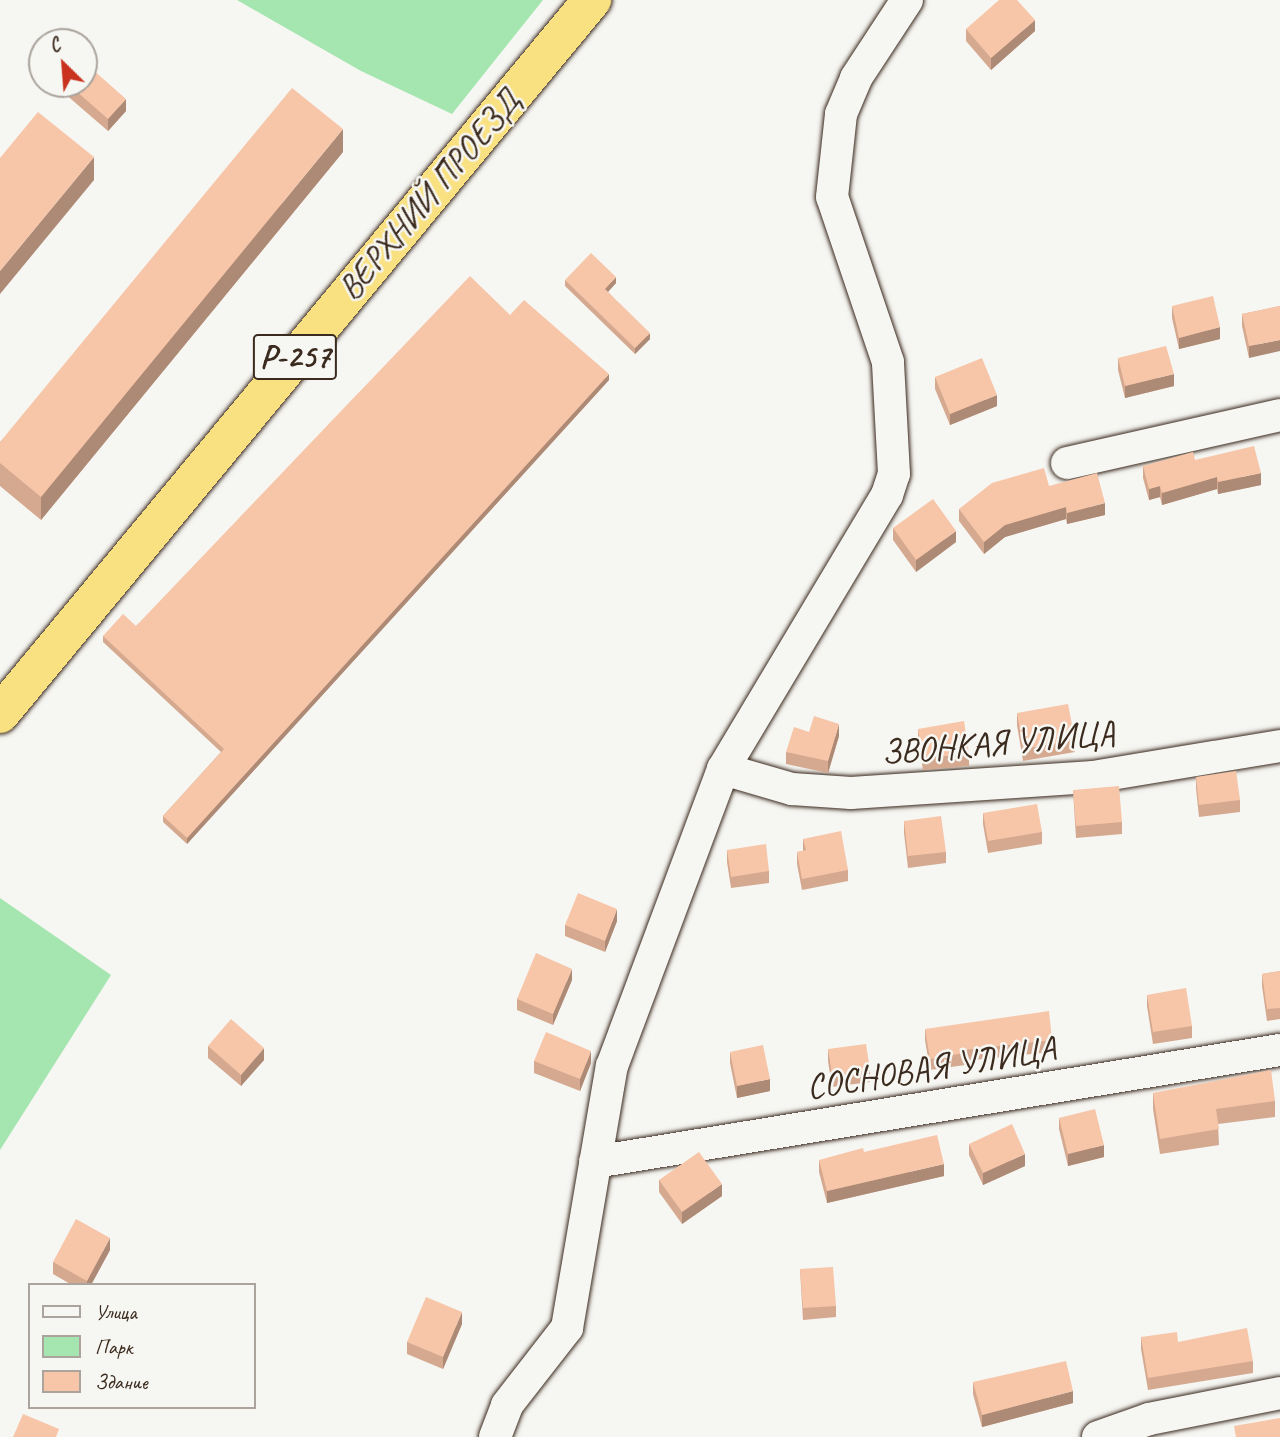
<!DOCTYPE html>
<html>
<head>
<meta charset="utf-8">
<style>
	body { margin:0 }
	#map { position:relative; width:1280px; height:1437px; overflow:hidden; background:#f6f6f2; font-family:Caveat,sans-serif }
	div>[style] { position:absolute }
	[style*='--x'] { left:calc(var(--x)*1px); top:calc(var(--y)*1px); width:calc(var(--w)*1px); rotate:calc(var(--a)*1deg) }
	.green>* { inset:0; background:#a5e6b0 }
	.roads { filter:drop-shadow(0 0 2px #3b2a1e) drop-shadow(0 0 2px #3b2a1e) }
	.minor>* { height:32px; margin:-16px; padding:0 16px; transform-origin:16px; border-radius:16px; background:#f6f6f2 }
	.highway>* { height:38px; margin:-19px; padding:0 19px; transform-origin:19px; border-radius:19px; background:#f9e181 }
	.wall>* { inset:0; background:#d4a990 }
	.shaded-wall>* { inset:0; background:#ad8a76 }
	.building>* { inset:0; background:#f7c5a8 }
	span { translate:-50% -50%; white-space:nowrap; text-align:center; line-height:1.15; -webkit-text-stroke:5px #f6f6f2; paint-order:stroke }
	.shield-label span { padding:2px 5px; background:#f6f6f2; border:2px solid; border-radius:5px; -webkit-text-stroke-width:0 }
	.shield-label { font-size:33px; color:#3b2a1e; font-weight:700 }
	.street-label { font-size:35px; color:#3b2a1e }
	.legend { position:absolute; left:28px; top:1283px; width:228px; height:126px; box-sizing:border-box; background:#f6f6f2; border:2px solid #aba49d; margin:0; padding:9px 12px; list-style:none; font-size:21px; color:#3b2a1e }
	.legend li { display:flex; align-items:center; gap:14px; height:35px }
	.legend b { width:35px; border:2px solid #aba49d }
	.north { position:absolute; left:28px; top:28px; width:70px; height:70px; box-sizing:border-box; background:#f6f6f2; border:2px solid #aba49d; border-radius:50%; rotate:335deg; font-size:19px; font-weight:700; line-height:28px; text-align:center; color:#3b2a1e }
	.north::after { content:''; display:block; margin:auto; width:24px; height:32px; background:#c8321e; clip-path:polygon(50% 0,100% 100%,50% 72%,0 100%) }
</style>
</head>
<body>
<div id="map">
	<div class="green">
		<i style="clip-path:polygon(237px 0,543px 0,452px 114px,361px 71px)"></i>
		<i style="clip-path:polygon(0 898px,111px 975px,0 1150px)"></i>
	</div>
	<div class="roads">
		<div class="minor">
			<i style="--x:1067;--y:463;--w:218;--a:-12.7"></i>
			<i style="--x:723;--y:769;--w:72;--a:16.2"></i>
			<i style="--x:792;--y:789;--w:59;--a:3.9"></i>
			<i style="--x:851;--y:793;--w:243;--a:-3.8"></i>
			<i style="--x:1093;--y:777;--w:190;--a:-9.4"></i>
			<i style="--x:595;--y:1162;--w:694;--a:-9.29"></i>
			<i style="--x:495;--y:1437;--w:34;--a:-69"></i>
			<i style="--x:507;--y:1405;--w:98;--a:-52.1"></i>
			<i style="--x:567;--y:1328;--w:266;--a:-80.3"></i>
			<i style="--x:612;--y:1066;--w:317;--a:-69.5"></i>
			<i style="--x:723;--y:769;--w:319;--a:-59.1"></i>
			<i style="--x:887;--y:495;--w:22;--a:-72"></i>
			<i style="--x:894;--y:474;--w:112;--a:-93.1"></i>
			<i style="--x:888;--y:362;--w:174;--a:-108.7"></i>
			<i style="--x:832;--y:197;--w:83;--a:-83.8"></i>
			<i style="--x:841;--y:114;--w:39;--a:-67"></i>
			<i style="--x:856;--y:78;--w:93;--a:-56.8"></i>
			<i style="--x:1098;--y:1437;--w:54;--a:-19.4"></i>
			<i style="--x:1149;--y:1419;--w:134;--a:-11.2"></i>
		</div>
		<div class="highway">
			<i style="--x:0;--y:714;--w:928;--a:-50.34"></i>
		</div>
	</div>
	<div class="wall">
		<i style="clip-path:polygon(966px 29px,1035px 31px,991px 70px,966px 41px)"></i>
		<i style="clip-path:polygon(64px 84px,84px 84px,126px 111px,108px 131px,64px 93px)"></i>
		<i style="clip-path:polygon(343px 152px,41px 520px,0 486px,0 442px)"></i>
		<i style="clip-path:polygon(565px 280px,616px 283px,608px 292px,650px 339px,635px 354px,565px 286px)"></i>
		<i style="clip-path:polygon(1172px 306px,1220px 339px,1179px 349px,1172px 318px)"></i>
		<i style="clip-path:polygon(1280px 306px,1249px 358px,1242px 326px,1242px 314px)"></i>
		<i style="clip-path:polygon(510px 315px,609px 380px,187px 844px,163px 822px,163px 816px,221px 752px,103px 642px,103px 636px,136px 626px)"></i>
		<i style="clip-path:polygon(1118px 358px,1174px 386px,1125px 398px,1118px 370px)"></i>
		<i style="clip-path:polygon(935px 377px,997px 406px,950px 425px,935px 389px)"></i>
		<i style="clip-path:polygon(1195px 460px,1261px 485px,1218px 494px,1217px 489px,1162px 505px,1160px 497px,1149px 500px,1143px 478px,1143px 466px)"></i>
		<i style="clip-path:polygon(1049px 486px,1105px 515px,1067px 524px,1066px 519px,1005px 537px,984px 554px,959px 521px,959px 509px)"></i>
		<i style="clip-path:polygon(893px 528px,956px 542px,916px 572px,893px 540px)"></i>
		<i style="clip-path:polygon(1017px 713px,1075px 740px,1075px 752px,1023px 761px,1017px 725px)"></i>
		<i style="clip-path:polygon(918px 729px,969px 754px,969px 766px,923px 770px,918px 740px)"></i>
		<i style="clip-path:polygon(839px 736px,828px 773px,786px 764px,786px 752px)"></i>
		<i style="clip-path:polygon(1196px 777px,1240px 800px,1240px 812px,1199px 817px,1196px 788px)"></i>
		<i style="clip-path:polygon(1073px 790px,1122px 822px,1122px 834px,1076px 838px)"></i>
		<i style="clip-path:polygon(983px 813px,1042px 832px,1042px 844px,988px 853px,983px 824px)"></i>
		<i style="clip-path:polygon(904px 821px,946px 852px,946px 863px,908px 868px,904px 833px)"></i>
		<i style="clip-path:polygon(803px 839px,848px 870px,848px 881px,802px 890px,797px 864px,797px 852px,803px 851px)"></i>
		<i style="clip-path:polygon(727px 850px,769px 871px,769px 883px,731px 888px,727px 862px)"></i>
		<i style="clip-path:polygon(617px 921px,605px 952px,565px 936px,565px 925px)"></i>
		<i style="clip-path:polygon(1280px 971px,1280px 1019px,1267px 1021px,1262px 986px,1262px 974px)"></i>
		<i style="clip-path:polygon(572px 980px,553px 1025px,517px 1010px,517px 999px)"></i>
		<i style="clip-path:polygon(1147px 995px,1192px 1026px,1192px 1038px,1153px 1044px,1147px 1006px)"></i>
		<i style="clip-path:polygon(925px 1029px,1052px 1040px,1052px 1052px,965px 1061px,965px 1065px,930px 1070px,925px 1040px)"></i>
		<i style="clip-path:polygon(208px 1046px,264px 1060px,241px 1086px,208px 1058px)"></i>
		<i style="clip-path:polygon(828px 1049px,870px 1070px,870px 1082px,832px 1087px,828px 1061px)"></i>
		<i style="clip-path:polygon(730px 1052px,770px 1091px,737px 1098px,730px 1063px)"></i>
		<i style="clip-path:polygon(534px 1061px,591px 1063px,580px 1091px,534px 1073px)"></i>
		<i style="clip-path:polygon(1153px 1093px,1275px 1101px,1275px 1117px,1218px 1124px,1219px 1145px,1160px 1154px,1153px 1109px)"></i>
		<i style="clip-path:polygon(1059px 1118px,1104px 1157px,1068px 1166px,1059px 1129px)"></i>
		<i style="clip-path:polygon(969px 1144px,1025px 1166px,983px 1185px,969px 1155px)"></i>
		<i style="clip-path:polygon(819px 1160px,944px 1176px,827px 1203px,819px 1172px)"></i>
		<i style="clip-path:polygon(659px 1180px,722px 1196px,682px 1224px,659px 1192px)"></i>
		<i style="clip-path:polygon(110px 1250px,91px 1285px,72px 1285px,53px 1274px,53px 1262px)"></i>
		<i style="clip-path:polygon(800px 1269px,836px 1306px,836px 1317px,803px 1320px)"></i>
		<i style="clip-path:polygon(462px 1324px,443px 1369px,407px 1354px,407px 1342px)"></i>
		<i style="clip-path:polygon(1141px 1337px,1178px 1342px,1253px 1361px,1253px 1373px,1148px 1390px,1141px 1349px)"></i>
		<i style="clip-path:polygon(973px 1382px,1073px 1403px,982px 1427px,973px 1394px)"></i>
	</div>
	<div class="shaded-wall">
		<i style="clip-path:polygon(1035px 20px,1035px 31px,991px 70px,991px 58px)"></i>
		<i style="clip-path:polygon(126px 99px,126px 111px,108px 131px,108px 119px)"></i>
		<i style="clip-path:polygon(343px 129px,343px 152px,41px 520px,41px 497px)"></i>
		<i style="clip-path:polygon(94px 157px,94px 180px,0 294px,0 271px)"></i>
		<i style="clip-path:polygon(616px 277px,616px 283px,605px 295px,605px 289px)"></i>
		<i style="clip-path:polygon(1220px 327px,1220px 339px,1179px 349px,1179px 338px)"></i>
		<i style="clip-path:polygon(650px 333px,650px 339px,635px 354px,635px 348px)"></i>
		<i style="clip-path:polygon(1280px 340px,1280px 351px,1249px 358px,1249px 346px)"></i>
		<i style="clip-path:polygon(609px 374px,609px 380px,187px 844px,187px 838px)"></i>
		<i style="clip-path:polygon(1174px 374px,1174px 386px,1125px 398px,1125px 386px)"></i>
		<i style="clip-path:polygon(997px 395px,997px 406px,950px 425px,950px 414px)"></i>
		<i style="clip-path:polygon(1261px 473px,1261px 485px,1218px 494px,1218px 482px)"></i>
		<i style="clip-path:polygon(1217px 477px,1217px 489px,1162px 505px,1162px 493px)"></i>
		<i style="clip-path:polygon(1160px 486px,1160px 497px,1149px 500px,1149px 489px)"></i>
		<i style="clip-path:polygon(1105px 503px,1105px 515px,1067px 524px,1067px 513px)"></i>
		<i style="clip-path:polygon(1066px 507px,1066px 519px,1005px 537px,984px 554px,984px 542px,1005px 525px)"></i>
		<i style="clip-path:polygon(956px 531px,956px 542px,916px 572px,916px 560px)"></i>
		<i style="clip-path:polygon(839px 724px,839px 736px,828px 773px,828px 761px)"></i>
		<i style="clip-path:polygon(617px 909px,617px 921px,605px 952px,605px 941px)"></i>
		<i style="clip-path:polygon(572px 969px,572px 980px,553px 1025px,553px 1014px)"></i>
		<i style="clip-path:polygon(264px 1048px,264px 1060px,241px 1086px,241px 1075px)"></i>
		<i style="clip-path:polygon(591px 1051px,591px 1063px,580px 1091px,580px 1079px)"></i>
		<i style="clip-path:polygon(770px 1079px,770px 1091px,737px 1098px,737px 1086px)"></i>
		<i style="clip-path:polygon(1104px 1145px,1104px 1157px,1068px 1166px,1068px 1154px)"></i>
		<i style="clip-path:polygon(1025px 1154px,1025px 1166px,983px 1185px,983px 1173px)"></i>
		<i style="clip-path:polygon(944px 1164px,944px 1176px,827px 1203px,827px 1191px)"></i>
		<i style="clip-path:polygon(722px 1184px,722px 1196px,682px 1224px,682px 1212px)"></i>
		<i style="clip-path:polygon(110px 1238px,110px 1250px,91px 1285px,87px 1285px,87px 1281px)"></i>
		<i style="clip-path:polygon(462px 1312px,462px 1324px,443px 1369px,443px 1357px)"></i>
		<i style="clip-path:polygon(1073px 1391px,1073px 1403px,982px 1427px,982px 1415px)"></i>
	</div>
	<div class="building">
		<i style="clip-path:polygon(999px 0,1017px 0,1035px 20px,991px 58px,966px 29px)"></i>
		<i style="clip-path:polygon(84px 62px,126px 99px,108px 119px,68px 84px,84px 84px)"></i>
		<i style="clip-path:polygon(292px 88px,343px 129px,41px 497px,0 463px,0 442px)"></i>
		<i style="clip-path:polygon(38px 112px,94px 157px,0 271px,0 158px)"></i>
		<i style="clip-path:polygon(591px 253px,616px 277px,605px 289px,650px 333px,635px 348px,565px 280px)"></i>
		<i style="clip-path:polygon(470px 276px,510px 315px,524px 300px,609px 374px,187px 838px,163px 816px,224px 749px,103px 636px,123px 614px,136px 626px)"></i>
		<i style="clip-path:polygon(1213px 296px,1220px 327px,1179px 338px,1172px 306px)"></i>
		<i style="clip-path:polygon(1280px 306px,1280px 340px,1249px 346px,1242px 314px)"></i>
		<i style="clip-path:polygon(1166px 346px,1174px 374px,1125px 386px,1118px 358px)"></i>
		<i style="clip-path:polygon(982px 358px,997px 395px,950px 414px,935px 377px)"></i>
		<i style="clip-path:polygon(1254px 446px,1261px 473px,1218px 482px,1217px 477px,1162px 493px,1160px 486px,1149px 489px,1143px 466px,1193px 452px,1195px 460px)"></i>
		<i style="clip-path:polygon(1044px 468px,1049px 486px,1097px 473px,1105px 503px,1067px 513px,1066px 507px,1005px 525px,984px 542px,959px 509px,992px 483px)"></i>
		<i style="clip-path:polygon(933px 499px,956px 531px,916px 560px,893px 528px)"></i>
		<i style="clip-path:polygon(1068px 704px,1075px 740px,1023px 749px,1017px 713px)"></i>
		<i style="clip-path:polygon(814px 716px,839px 724px,828px 761px,786px 752px,794px 727px,809px 732px)"></i>
		<i style="clip-path:polygon(964px 721px,969px 754px,923px 758px,918px 729px)"></i>
		<i style="clip-path:polygon(1236px 771px,1240px 800px,1199px 805px,1196px 777px)"></i>
		<i style="clip-path:polygon(1119px 786px,1122px 822px,1076px 826px,1073px 790px)"></i>
		<i style="clip-path:polygon(1037px 804px,1042px 832px,988px 841px,983px 813px)"></i>
		<i style="clip-path:polygon(941px 816px,946px 852px,908px 856px,904px 821px)"></i>
		<i style="clip-path:polygon(841px 831px,848px 870px,802px 879px,797px 852px,806px 850px,803px 839px)"></i>
		<i style="clip-path:polygon(766px 844px,769px 871px,731px 877px,727px 850px)"></i>
		<i style="clip-path:polygon(578px 893px,617px 909px,605px 941px,565px 925px)"></i>
		<i style="clip-path:polygon(536px 953px,572px 969px,553px 1014px,517px 999px)"></i>
		<i style="clip-path:polygon(1280px 971px,1280px 1008px,1267px 1009px,1262px 974px)"></i>
		<i style="clip-path:polygon(1186px 988px,1192px 1026px,1153px 1032px,1147px 995px)"></i>
		<i style="clip-path:polygon(1049px 1011px,1052px 1040px,964px 1050px,965px 1053px,930px 1059px,925px 1029px)"></i>
		<i style="clip-path:polygon(231px 1019px,264px 1048px,241px 1075px,208px 1046px)"></i>
		<i style="clip-path:polygon(546px 1032px,591px 1051px,580px 1079px,534px 1061px)"></i>
		<i style="clip-path:polygon(866px 1044px,870px 1070px,832px 1075px,828px 1049px)"></i>
		<i style="clip-path:polygon(763px 1045px,770px 1079px,737px 1086px,730px 1052px)"></i>
		<i style="clip-path:polygon(1271px 1070px,1275px 1101px,1216px 1109px,1219px 1129px,1160px 1139px,1153px 1093px)"></i>
		<i style="clip-path:polygon(1095px 1109px,1104px 1145px,1068px 1154px,1059px 1118px)"></i>
		<i style="clip-path:polygon(1012px 1124px,1025px 1154px,983px 1173px,969px 1144px)"></i>
		<i style="clip-path:polygon(937px 1135px,944px 1164px,827px 1191px,819px 1160px,863px 1148px,864px 1152px)"></i>
		<i style="clip-path:polygon(699px 1152px,722px 1184px,682px 1212px,659px 1180px)"></i>
		<i style="clip-path:polygon(76px 1219px,110px 1238px,87px 1281px,53px 1262px)"></i>
		<i style="clip-path:polygon(833px 1267px,836px 1306px,803px 1308px,800px 1269px)"></i>
		<i style="clip-path:polygon(426px 1297px,462px 1312px,443px 1357px,407px 1342px)"></i>
		<i style="clip-path:polygon(1247px 1328px,1253px 1361px,1148px 1378px,1141px 1337px,1177px 1332px,1178px 1342px)"></i>
		<i style="clip-path:polygon(1066px 1361px,1073px 1391px,982px 1415px,973px 1382px)"></i>
		<i style="clip-path:polygon(23px 1414px,59px 1429px,56px 1437px,13px 1437px)"></i>
		<i style="clip-path:polygon(1280px 1418px,1280px 1437px,1236px 1437px,1234px 1426px)"></i>
	</div>
	<div class="shield-label">
		<span style="left:295px;top:357px">Р-257</span>
	</div>
	<div class="street-label">
		<span style="left:429px;top:195px;rotate:-50deg">ВЕРХНИЙ ПРОЕЗД</span>
		<span style="left:998px;top:743px;rotate:-5deg">ЗВОНКАЯ УЛИЦА</span>
		<span style="left:931px;top:1068px;rotate:-9deg">СОСНОВАЯ УЛИЦА</span>
	</div>
	<ul class="legend">
	<li><b style="height:9px;background:#f6f6f2"></b>Улица</li>
	<li><b style="height:19px;background:#a5e6b0"></b>Парк</li>
	<li><b style="height:19px;background:#f7c5a8"></b>Здание</li>
	</ul>
	<div class="north">С</div>
</div>
</body>
</html>
